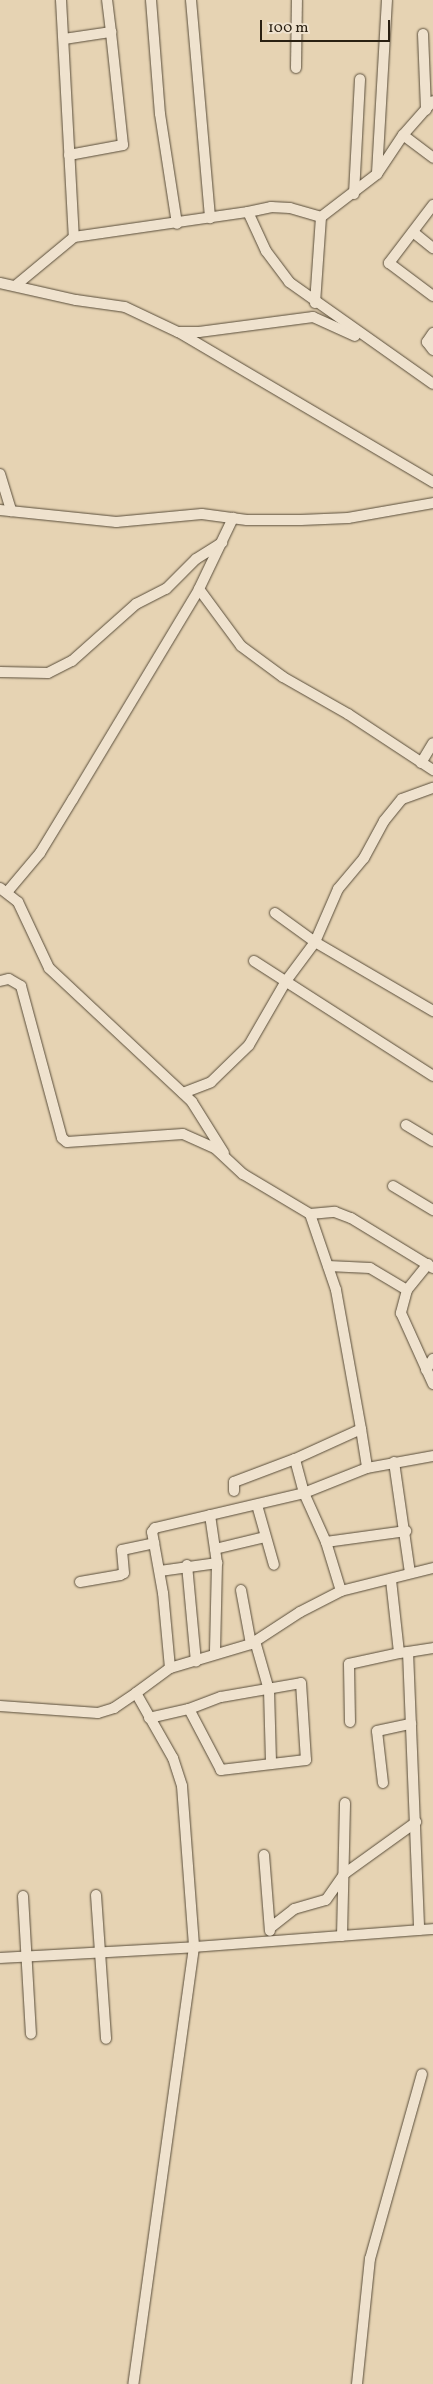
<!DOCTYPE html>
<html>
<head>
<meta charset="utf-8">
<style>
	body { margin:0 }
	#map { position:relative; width:433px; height:2384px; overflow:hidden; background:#e6d3b3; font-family:Vollkorn,serif }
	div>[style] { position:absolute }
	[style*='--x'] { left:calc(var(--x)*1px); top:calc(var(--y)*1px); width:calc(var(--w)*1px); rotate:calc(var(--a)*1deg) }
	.roads { filter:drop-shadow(0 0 1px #594d3a) drop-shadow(0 0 1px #594d3a) }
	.minor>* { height:10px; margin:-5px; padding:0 5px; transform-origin:5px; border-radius:5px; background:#efe2ce }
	span { translate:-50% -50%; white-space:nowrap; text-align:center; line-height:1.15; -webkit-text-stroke:4px #efe2ce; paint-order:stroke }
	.scale { position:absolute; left:260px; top:20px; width:130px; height:22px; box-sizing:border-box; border:2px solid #2a2012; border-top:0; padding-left:6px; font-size:15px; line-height:18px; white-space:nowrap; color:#2a2012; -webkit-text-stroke:4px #efe2ce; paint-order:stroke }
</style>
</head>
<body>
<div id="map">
	<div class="roads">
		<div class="minor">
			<i style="--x:61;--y:0;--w:237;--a:86.9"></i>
			<i style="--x:151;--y:0;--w:114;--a:85.5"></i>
			<i style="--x:160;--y:114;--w:111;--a:81.2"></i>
			<i style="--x:191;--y:0;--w:219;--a:85"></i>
			<i style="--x:423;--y:34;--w:76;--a:87.7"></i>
			<i style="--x:64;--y:39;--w:48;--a:-8.5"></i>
			<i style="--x:111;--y:32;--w:32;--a:-97"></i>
			<i style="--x:296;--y:68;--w:68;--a:-89.2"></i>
			<i style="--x:403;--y:135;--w:38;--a:37"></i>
			<i style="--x:69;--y:155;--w:55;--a:-10.5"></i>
			<i style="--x:123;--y:145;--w:114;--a:-96.1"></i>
			<i style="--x:377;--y:173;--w:173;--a:-86.7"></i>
			<i style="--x:354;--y:194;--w:115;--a:-87"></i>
			<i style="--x:433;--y:205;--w:73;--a:127.2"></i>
			<i style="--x:389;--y:263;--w:55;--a:36.9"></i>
			<i style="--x:248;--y:212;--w:24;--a:-12"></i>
			<i style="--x:271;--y:207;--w:19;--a:3"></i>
			<i style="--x:290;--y:208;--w:32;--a:16"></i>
			<i style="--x:413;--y:232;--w:26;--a:39"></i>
			<i style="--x:0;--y:283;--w:78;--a:12.6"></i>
			<i style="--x:76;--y:300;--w:49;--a:8.1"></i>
			<i style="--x:125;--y:307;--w:59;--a:25.3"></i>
			<i style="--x:178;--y:332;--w:21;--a:0"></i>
			<i style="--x:199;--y:332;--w:115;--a:-7.5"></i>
			<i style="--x:313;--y:317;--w:46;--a:24.3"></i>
			<i style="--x:15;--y:286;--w:77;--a:-39.7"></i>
			<i style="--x:74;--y:237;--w:176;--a:-8.2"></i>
			<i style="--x:248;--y:212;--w:43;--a:65.2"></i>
			<i style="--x:266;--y:251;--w:39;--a:53"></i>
			<i style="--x:289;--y:282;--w:176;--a:35.3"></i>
			<i style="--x:315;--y:303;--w:86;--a:-86"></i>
			<i style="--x:321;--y:217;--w:71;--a:-37.5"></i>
			<i style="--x:377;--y:174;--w:47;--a:-56.3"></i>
			<i style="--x:403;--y:135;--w:45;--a:-48.6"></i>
			<i style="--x:180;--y:333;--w:294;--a:30.5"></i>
			<i style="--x:433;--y:333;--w:11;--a:124"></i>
			<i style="--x:427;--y:342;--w:10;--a:53"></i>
			<i style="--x:0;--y:474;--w:39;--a:73"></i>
			<i style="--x:0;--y:510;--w:117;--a:5.9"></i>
			<i style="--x:116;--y:522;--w:86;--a:-5.3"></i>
			<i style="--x:202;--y:514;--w:45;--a:7.6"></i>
			<i style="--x:247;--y:520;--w:54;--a:0"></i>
			<i style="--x:301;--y:520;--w:47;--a:-2.4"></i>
			<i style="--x:348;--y:518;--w:86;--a:-10"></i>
			<i style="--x:199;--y:589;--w:71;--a:53.6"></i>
			<i style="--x:241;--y:646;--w:52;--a:36.4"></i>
			<i style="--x:283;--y:677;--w:75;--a:29.6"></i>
			<i style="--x:348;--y:714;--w:102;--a:33.4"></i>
			<i style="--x:0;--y:672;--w:48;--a:1.2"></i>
			<i style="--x:48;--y:673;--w:27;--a:-27"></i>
			<i style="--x:72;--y:661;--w:86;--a:-41.7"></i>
			<i style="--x:136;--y:604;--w:34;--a:-27"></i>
			<i style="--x:166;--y:589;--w:42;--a:-45"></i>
			<i style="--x:196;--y:559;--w:31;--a:-32"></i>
			<i style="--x:421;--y:763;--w:23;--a:-59"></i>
			<i style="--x:0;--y:888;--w:23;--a:38"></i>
			<i style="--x:18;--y:902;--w:73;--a:64.8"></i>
			<i style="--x:49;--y:968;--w:196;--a:43.1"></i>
			<i style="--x:192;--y:1102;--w:60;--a:57.9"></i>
			<i style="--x:8;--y:891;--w:50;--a:-49.9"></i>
			<i style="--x:40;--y:853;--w:63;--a:-58.6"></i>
			<i style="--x:73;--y:799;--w:245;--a:-59"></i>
			<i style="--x:199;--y:589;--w:79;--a:-64.4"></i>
			<i style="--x:275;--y:913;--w:49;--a:35.9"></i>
			<i style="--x:315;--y:942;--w:137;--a:30.3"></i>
			<i style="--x:254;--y:961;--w:213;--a:32.7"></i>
			<i style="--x:0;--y:981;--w:9;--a:-13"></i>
			<i style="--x:9;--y:979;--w:14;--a:30"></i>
			<i style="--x:21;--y:986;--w:157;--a:74.9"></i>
			<i style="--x:62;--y:1138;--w:6;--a:39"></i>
			<i style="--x:67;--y:1142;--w:116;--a:-3.9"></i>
			<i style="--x:183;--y:1134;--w:36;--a:24"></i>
			<i style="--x:216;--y:1149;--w:37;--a:43"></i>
			<i style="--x:243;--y:1174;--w:78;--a:30.8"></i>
			<i style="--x:310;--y:1214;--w:80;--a:71.1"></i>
			<i style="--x:336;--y:1290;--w:141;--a:79.8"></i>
			<i style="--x:183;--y:1093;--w:30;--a:-21"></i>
			<i style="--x:211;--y:1082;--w:53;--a:-44.2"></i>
			<i style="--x:249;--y:1045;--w:74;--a:-60"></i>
			<i style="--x:286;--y:981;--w:49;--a:-53.4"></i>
			<i style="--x:315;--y:942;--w:58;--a:-66.5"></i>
			<i style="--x:338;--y:889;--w:40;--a:-50"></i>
			<i style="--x:364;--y:858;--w:42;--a:-61.6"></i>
			<i style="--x:384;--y:821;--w:28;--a:-51"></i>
			<i style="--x:402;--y:799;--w:33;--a:-20"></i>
			<i style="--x:406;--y:1125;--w:31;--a:31"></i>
			<i style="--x:393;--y:1186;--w:47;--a:31"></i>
			<i style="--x:310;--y:1214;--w:25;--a:-5"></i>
			<i style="--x:335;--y:1212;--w:17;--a:21"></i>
			<i style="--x:351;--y:1218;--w:96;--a:31.4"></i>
			<i style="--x:428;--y:1264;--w:33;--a:129"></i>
			<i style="--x:407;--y:1290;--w:24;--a:105"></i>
			<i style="--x:401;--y:1313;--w:78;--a:65.7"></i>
			<i style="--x:328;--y:1266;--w:42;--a:2.7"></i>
			<i style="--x:370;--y:1268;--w:43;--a:30.7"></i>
			<i style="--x:426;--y:1370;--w:13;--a:-58"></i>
			<i style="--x:394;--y:1462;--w:112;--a:81.8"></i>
			<i style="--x:234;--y:1491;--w:9;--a:-90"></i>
			<i style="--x:234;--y:1482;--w:65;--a:-20.7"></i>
			<i style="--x:257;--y:1505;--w:62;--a:74.2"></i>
			<i style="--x:210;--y:1515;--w:49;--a:81.7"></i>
			<i style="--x:217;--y:1563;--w:91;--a:91.3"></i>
			<i style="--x:326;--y:1542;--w:81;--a:-7.8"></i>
			<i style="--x:215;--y:1549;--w:51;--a:-13.5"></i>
			<i style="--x:187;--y:1565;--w:97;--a:84.7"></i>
			<i style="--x:433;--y:1568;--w:95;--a:166"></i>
			<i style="--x:341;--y:1591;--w:46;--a:152.9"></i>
			<i style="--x:300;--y:1612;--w:59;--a:146.9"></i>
			<i style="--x:251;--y:1644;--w:84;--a:163.5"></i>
			<i style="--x:170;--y:1668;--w:42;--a:143.7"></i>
			<i style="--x:136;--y:1693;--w:75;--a:60.4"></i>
			<i style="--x:173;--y:1758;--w:29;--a:72"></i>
			<i style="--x:182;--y:1786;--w:161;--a:85.7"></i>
			<i style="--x:194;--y:1947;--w:240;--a:-4.3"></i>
			<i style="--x:160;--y:1571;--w:58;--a:-8"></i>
			<i style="--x:391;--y:1580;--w:73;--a:83.7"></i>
			<i style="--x:399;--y:1653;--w:9;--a:-6"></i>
			<i style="--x:408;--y:1652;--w:278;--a:87.7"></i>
			<i style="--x:80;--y:1582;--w:41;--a:-9.9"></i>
			<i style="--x:120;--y:1575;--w:4;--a:-27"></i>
			<i style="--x:124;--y:1573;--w:23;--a:-95"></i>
			<i style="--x:122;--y:1550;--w:33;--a:-12"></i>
			<i style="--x:241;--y:1590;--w:55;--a:79.5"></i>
			<i style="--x:341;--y:1591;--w:51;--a:-107"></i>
			<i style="--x:326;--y:1542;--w:54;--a:-114.2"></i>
			<i style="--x:304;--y:1493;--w:68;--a:-21.6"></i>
			<i style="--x:367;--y:1468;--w:67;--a:-10.3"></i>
			<i style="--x:255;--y:1641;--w:51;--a:74.1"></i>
			<i style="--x:269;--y:1690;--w:73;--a:88.4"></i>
			<i style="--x:408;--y:1652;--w:25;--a:-9"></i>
			<i style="--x:170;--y:1668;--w:75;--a:-95.3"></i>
			<i style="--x:163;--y:1593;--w:62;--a:-100.2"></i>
			<i style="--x:152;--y:1532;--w:5;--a:-53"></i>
			<i style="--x:155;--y:1528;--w:153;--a:-13.2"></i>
			<i style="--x:304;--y:1493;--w:35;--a:-105"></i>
			<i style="--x:295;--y:1459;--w:72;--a:-24.4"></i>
			<i style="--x:361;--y:1429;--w:39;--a:81"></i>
			<i style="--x:0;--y:1706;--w:98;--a:4.1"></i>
			<i style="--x:98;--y:1713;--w:17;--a:-17"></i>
			<i style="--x:114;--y:1708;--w:27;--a:-34"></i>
			<i style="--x:149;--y:1718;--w:41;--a:-12.7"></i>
			<i style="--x:189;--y:1709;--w:34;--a:-21"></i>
			<i style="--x:221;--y:1697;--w:81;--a:-9.9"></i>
			<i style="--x:301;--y:1683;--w:77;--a:86.3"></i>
			<i style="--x:306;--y:1760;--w:86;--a:173.3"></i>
			<i style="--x:221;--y:1770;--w:69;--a:-117.7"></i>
			<i style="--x:350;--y:1722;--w:58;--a:-91"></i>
			<i style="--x:349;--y:1664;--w:51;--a:-12.4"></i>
			<i style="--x:383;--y:1783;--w:52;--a:-96.6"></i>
			<i style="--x:377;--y:1731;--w:35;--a:-12"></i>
			<i style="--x:264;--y:1855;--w:76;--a:85.5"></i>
			<i style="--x:96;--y:1895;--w:144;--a:86"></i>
			<i style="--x:23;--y:1896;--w:138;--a:86.7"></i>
			<i style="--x:270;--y:1928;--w:31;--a:-38"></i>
			<i style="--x:294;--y:1909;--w:33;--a:-16"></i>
			<i style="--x:326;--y:1900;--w:32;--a:-55"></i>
			<i style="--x:344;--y:1874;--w:89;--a:-35.8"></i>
			<i style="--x:342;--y:1936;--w:133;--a:-88.7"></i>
			<i style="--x:0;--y:1958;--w:194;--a:-3.2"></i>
			<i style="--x:194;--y:1947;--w:441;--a:97.9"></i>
			<i style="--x:357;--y:2384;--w:126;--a:-84.1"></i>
			<i style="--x:370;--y:2259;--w:192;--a:-74.3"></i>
		</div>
	</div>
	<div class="scale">100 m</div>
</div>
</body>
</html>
